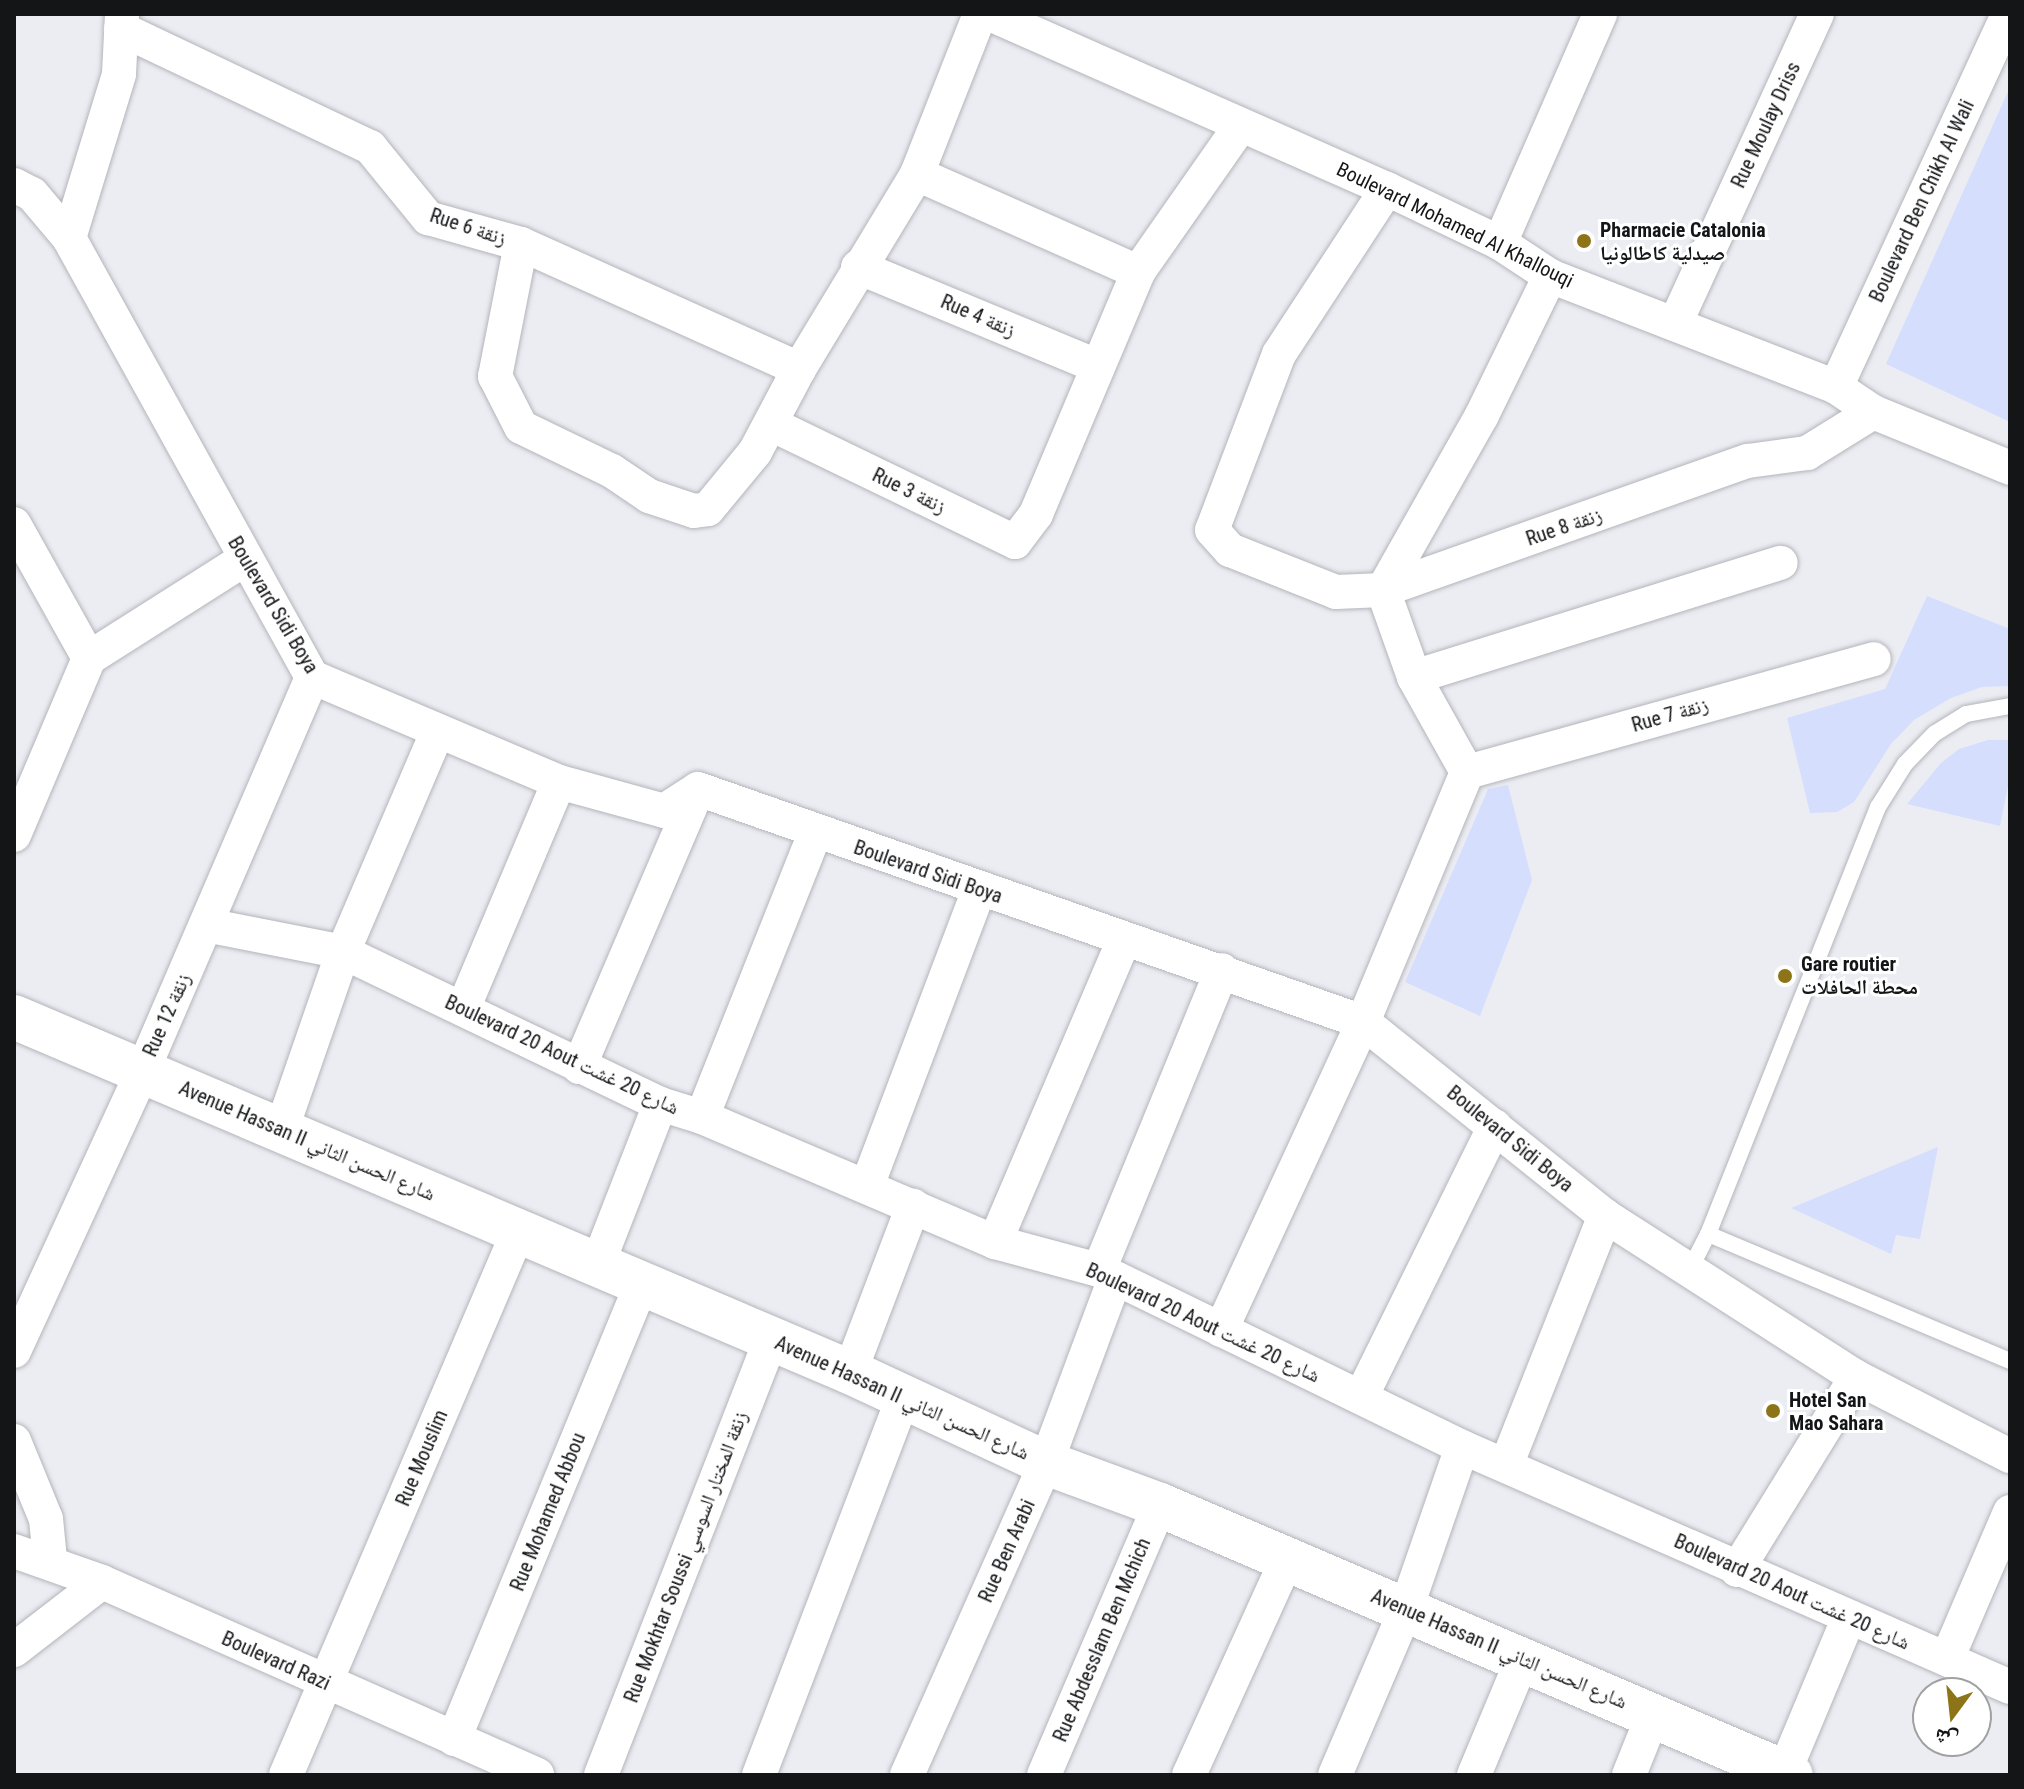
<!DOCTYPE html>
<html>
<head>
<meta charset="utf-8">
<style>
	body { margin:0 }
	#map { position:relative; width:2024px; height:1789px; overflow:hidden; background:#ecedf3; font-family:"Roboto Condensed","Noto Naskh Arabic",sans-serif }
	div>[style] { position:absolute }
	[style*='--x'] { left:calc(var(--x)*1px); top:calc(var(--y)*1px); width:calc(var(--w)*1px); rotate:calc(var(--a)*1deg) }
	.green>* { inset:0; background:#d6defd }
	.roads { filter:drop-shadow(0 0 2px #b3b5ba) drop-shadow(0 0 2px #b3b5ba) }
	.lane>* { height:16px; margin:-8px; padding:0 8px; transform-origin:8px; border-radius:8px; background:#fff }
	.street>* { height:34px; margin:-17px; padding:0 17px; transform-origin:17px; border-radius:17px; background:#fff }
	.secondary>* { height:44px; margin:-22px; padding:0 22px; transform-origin:22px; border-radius:22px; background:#fff }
	.dots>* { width:22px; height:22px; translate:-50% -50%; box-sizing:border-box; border:4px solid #fff; border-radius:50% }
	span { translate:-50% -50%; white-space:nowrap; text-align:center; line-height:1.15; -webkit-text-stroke:6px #fff; paint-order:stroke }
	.street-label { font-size:20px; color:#141517 }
	.poi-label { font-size:20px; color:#141517; font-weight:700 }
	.left { translate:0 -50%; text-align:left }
	.frame { position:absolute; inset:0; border:16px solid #141517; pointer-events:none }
	.north { position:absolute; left:1912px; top:1677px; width:80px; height:80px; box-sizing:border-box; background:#fff; border:2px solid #a1a1a2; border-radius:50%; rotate:195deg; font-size:22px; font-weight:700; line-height:32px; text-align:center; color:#141517 }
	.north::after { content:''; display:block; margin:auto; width:28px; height:36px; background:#8d7418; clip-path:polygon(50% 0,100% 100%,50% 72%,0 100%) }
</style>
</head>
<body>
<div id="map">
	<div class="green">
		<i style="clip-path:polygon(2010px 87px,2010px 422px,1886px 364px)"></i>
		<i style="clip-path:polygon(1927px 596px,2010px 629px,2010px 686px,1982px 687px,1951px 698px,1914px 720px,1891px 744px,1854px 802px,1837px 812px,1810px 813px,1787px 718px,1885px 689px)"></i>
		<i style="clip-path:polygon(1988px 740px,2010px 740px,2010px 776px,2000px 826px,1907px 804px,1941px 763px,1959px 749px)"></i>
		<i style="clip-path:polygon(1508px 785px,1532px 880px,1480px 1016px,1405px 982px,1488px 789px)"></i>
		<i style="clip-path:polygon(1938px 1147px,1920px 1239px,1896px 1235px,1891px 1254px,1791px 1208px)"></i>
	</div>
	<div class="roads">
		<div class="lane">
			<i style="--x:2010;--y:706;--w:45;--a:169.7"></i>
			<i style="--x:1966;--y:714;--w:36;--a:148"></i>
			<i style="--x:1935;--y:733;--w:43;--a:134.1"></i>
			<i style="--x:1905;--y:764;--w:51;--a:122.1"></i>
			<i style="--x:1878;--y:807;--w:460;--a:111.7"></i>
			<i style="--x:1708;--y:1234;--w:328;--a:22.8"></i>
			<i style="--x:1689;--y:1271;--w:42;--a:-62.8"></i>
		</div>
		<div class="street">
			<i style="--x:990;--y:14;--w:434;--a:23.8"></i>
			<i style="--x:1387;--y:189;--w:125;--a:25.5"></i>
			<i style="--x:1500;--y:243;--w:60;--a:33.4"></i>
			<i style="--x:1550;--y:276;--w:307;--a:21.2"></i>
			<i style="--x:1836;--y:387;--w:45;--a:34"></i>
			<i style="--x:1873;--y:412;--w:148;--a:22.2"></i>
			<i style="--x:121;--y:29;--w:276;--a:25.4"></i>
			<i style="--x:370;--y:147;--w:92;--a:50.8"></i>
			<i style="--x:428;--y:218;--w:97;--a:15.6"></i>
			<i style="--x:521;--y:244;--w:305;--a:24.2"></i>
			<i style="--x:917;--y:174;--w:242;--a:23.9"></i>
			<i style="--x:14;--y:185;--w:20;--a:27"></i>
			<i style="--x:32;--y:194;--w:57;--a:49.9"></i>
			<i style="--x:69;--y:238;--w:502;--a:61.03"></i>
			<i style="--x:312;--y:677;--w:268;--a:23"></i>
			<i style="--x:559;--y:782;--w:109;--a:15.4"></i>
			<i style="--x:664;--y:811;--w:40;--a:-32.9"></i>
			<i style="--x:698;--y:789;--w:705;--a:19.31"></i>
			<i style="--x:1363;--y:1022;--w:310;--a:38.7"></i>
			<i style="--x:1605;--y:1216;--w:298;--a:32.7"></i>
			<i style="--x:1856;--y:1377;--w:173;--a:27.2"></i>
			<i style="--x:1387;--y:189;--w:197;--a:123.2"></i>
			<i style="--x:1279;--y:354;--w:188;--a:110.8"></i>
			<i style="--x:1212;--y:530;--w:27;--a:48"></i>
			<i style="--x:1230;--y:550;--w:114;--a:21.6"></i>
			<i style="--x:1336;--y:592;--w:47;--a:-2.4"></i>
			<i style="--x:1383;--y:590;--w:387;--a:-19.5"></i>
			<i style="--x:1748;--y:461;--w:60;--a:-7.7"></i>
			<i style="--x:1807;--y:453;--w:78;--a:-31.8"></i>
			<i style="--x:69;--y:238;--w:171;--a:-73"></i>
			<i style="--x:119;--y:74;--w:60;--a:-87.1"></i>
			<i style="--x:1500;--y:243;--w:250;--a:-66.4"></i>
			<i style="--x:521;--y:244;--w:135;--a:101.1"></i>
			<i style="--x:495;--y:376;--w:57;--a:63"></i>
			<i style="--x:521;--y:427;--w:101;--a:25.8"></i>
			<i style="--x:612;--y:471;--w:45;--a:34"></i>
			<i style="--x:649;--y:496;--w:47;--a:18.4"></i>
			<i style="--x:694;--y:511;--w:14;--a:-8"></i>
			<i style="--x:708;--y:509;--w:74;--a:-50.5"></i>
			<i style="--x:755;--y:452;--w:94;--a:-62.1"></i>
			<i style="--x:799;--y:369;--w:228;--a:-58.8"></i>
			<i style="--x:917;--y:174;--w:172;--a:-68.5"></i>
			<i style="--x:858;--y:267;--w:259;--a:22.5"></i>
			<i style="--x:1675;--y:324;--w:341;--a:-65.4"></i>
			<i style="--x:1836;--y:387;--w:411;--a:-65.2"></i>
			<i style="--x:771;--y:424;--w:271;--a:25.8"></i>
			<i style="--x:1015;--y:542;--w:35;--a:-53"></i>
			<i style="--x:1036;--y:514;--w:263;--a:-67.1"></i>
			<i style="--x:1138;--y:272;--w:179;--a:-55"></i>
			<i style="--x:14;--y:524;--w:154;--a:60.8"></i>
			<i style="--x:1414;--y:677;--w:384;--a:-17.3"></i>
			<i style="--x:1467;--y:772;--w:109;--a:-119.2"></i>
			<i style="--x:1414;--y:677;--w:92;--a:-109.6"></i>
			<i style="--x:1383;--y:590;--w:201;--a:-60.5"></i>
			<i style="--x:1482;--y:415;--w:155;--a:-63.9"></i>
			<i style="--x:1467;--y:772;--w:422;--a:-15.5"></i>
			<i style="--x:14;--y:835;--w:192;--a:-67"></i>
			<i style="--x:89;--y:658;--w:185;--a:-32.4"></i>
			<i style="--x:206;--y:925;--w:140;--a:11.1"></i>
			<i style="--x:343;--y:952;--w:352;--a:25.6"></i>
			<i style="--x:660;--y:1104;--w:44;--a:17.2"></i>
			<i style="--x:702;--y:1117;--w:319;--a:23.1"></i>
			<i style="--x:995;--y:1242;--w:108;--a:15.1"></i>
			<i style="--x:1099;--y:1270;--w:404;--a:26"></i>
			<i style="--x:1462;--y:1447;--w:598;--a:23.65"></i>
			<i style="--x:463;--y:1009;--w:246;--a:-67.1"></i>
			<i style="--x:579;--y:1067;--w:302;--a:-66.8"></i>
			<i style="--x:702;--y:1117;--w:306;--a:-68.3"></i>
			<i style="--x:281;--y:1131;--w:189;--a:-70.9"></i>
			<i style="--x:343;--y:952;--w:238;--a:-66.8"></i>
			<i style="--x:867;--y:1186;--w:316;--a:-69.3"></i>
			<i style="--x:995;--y:1242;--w:329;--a:-66.9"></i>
			<i style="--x:597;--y:1266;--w:174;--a:-68.7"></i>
			<i style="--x:1099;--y:1270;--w:324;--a:-67.7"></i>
			<i style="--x:1221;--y:1330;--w:339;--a:-65.2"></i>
			<i style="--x:1363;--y:1022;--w:271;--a:-67.4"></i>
			<i style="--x:14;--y:1351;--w:309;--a:-65.3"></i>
			<i style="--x:143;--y:1070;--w:428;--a:-66.7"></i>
			<i style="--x:850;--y:1372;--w:178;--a:-69.2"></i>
			<i style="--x:1361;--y:1397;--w:302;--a:-63.7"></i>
			<i style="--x:14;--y:1441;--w:84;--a:67.7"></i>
			<i style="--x:46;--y:1519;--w:41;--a:84.4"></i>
			<i style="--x:1507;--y:1463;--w:266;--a:-68.4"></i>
			<i style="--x:14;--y:1551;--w:93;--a:19.4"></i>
			<i style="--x:102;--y:1582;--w:476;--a:23.9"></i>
			<i style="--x:1737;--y:1570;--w:227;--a:-58.3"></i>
			<i style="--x:14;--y:1650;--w:111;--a:-37.7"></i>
			<i style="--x:1947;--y:1659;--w:160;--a:-66.8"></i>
			<i style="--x:454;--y:1739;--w:491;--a:-67.6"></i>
			<i style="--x:286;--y:1775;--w:590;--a:-66.87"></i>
			<i style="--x:601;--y:1775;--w:469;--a:-68.7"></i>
			<i style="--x:759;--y:1775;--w:406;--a:-69.1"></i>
			<i style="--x:907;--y:1775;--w:342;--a:-66"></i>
			<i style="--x:1046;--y:1463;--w:197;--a:-69.5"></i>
			<i style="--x:1044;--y:1775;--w:294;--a:-66.8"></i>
			<i style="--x:1189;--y:1775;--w:237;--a:-65.6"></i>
			<i style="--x:1335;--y:1775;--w:181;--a:-66.8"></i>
			<i style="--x:1406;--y:1609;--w:171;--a:-70.9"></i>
			<i style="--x:1474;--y:1775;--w:127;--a:-67.3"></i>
			<i style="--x:1629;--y:1775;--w:65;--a:-68.2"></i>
			<i style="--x:1783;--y:1775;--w:171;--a:-67.3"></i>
		</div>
		<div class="secondary">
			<i style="--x:14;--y:1017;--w:908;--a:23.01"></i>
			<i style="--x:850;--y:1372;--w:216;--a:24.9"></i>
			<i style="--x:1046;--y:1463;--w:121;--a:20.2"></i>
			<i style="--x:1160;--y:1505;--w:686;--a:23.17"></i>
		</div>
	</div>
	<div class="dots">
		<i style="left:1584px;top:241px;background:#8d7418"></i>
		<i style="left:1785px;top:976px;background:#8d7418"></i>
		<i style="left:1773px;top:1411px;background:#8d7418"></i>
	</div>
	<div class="street-label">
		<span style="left:1766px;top:125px;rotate:-65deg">Rue Moulay Driss</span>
		<span style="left:1922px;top:201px;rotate:-65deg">Boulevard Ben Chikh Al Wali</span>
		<span style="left:1455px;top:225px;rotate:26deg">Boulevard Mohamed Al Khallouqi</span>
		<span style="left:468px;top:227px;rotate:18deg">Rue 6 زنقة</span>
		<span style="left:978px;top:316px;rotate:23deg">Rue 4 زنقة</span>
		<span style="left:909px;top:491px;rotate:26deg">Rue 3 زنقة</span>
		<span style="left:1564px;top:527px;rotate:-19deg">Rue 8 زنقة</span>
		<span style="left:273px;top:605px;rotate:59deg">Boulevard Sidi Boya</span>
		<span style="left:1670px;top:715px;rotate:-16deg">Rue 7 زنقة</span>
		<span style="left:928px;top:872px;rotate:19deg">Boulevard Sidi Boya</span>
		<span style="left:167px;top:1015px;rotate:-66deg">Rue 12 زنقة</span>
		<span style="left:562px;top:1055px;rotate:25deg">Boulevard 20 Aout شارع 20 غشت</span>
		<span style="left:1510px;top:1139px;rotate:39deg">Boulevard Sidi Boya</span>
		<span style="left:307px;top:1141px;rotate:23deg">Avenue Hassan II شارع الحسن الثاني</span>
		<span style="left:1203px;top:1323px;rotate:25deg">Boulevard 20 Aout شارع 20 غشت</span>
		<span style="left:902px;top:1398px;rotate:24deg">Avenue Hassan II شارع الحسن الثاني</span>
		<span style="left:422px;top:1458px;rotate:-67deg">Rue Mouslim</span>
		<span style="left:548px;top:1512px;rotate:-68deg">Rue Mohamed Abbou</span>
		<span style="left:1007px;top:1551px;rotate:-66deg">Rue Ben Arabi</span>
		<span style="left:686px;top:1557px;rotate:-69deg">Rue Mokhtar Soussi زنقة المختار السوسي</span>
		<span style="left:1792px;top:1592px;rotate:24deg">Boulevard 20 Aout شارع 20 غشت</span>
		<span style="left:1102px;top:1640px;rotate:-67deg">Rue Abdesslam Ben Mchich</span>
		<span style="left:1499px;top:1649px;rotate:23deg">Avenue Hassan II شارع الحسن الثاني</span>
		<span style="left:276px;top:1661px;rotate:24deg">Boulevard Razi</span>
	</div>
	<div class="poi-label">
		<span class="left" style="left:1600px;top:242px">Pharmacie Catalonia<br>صيدلية كاطالونيا</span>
		<span class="left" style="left:1801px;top:976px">Gare routier<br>محطة الحافلات</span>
		<span class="left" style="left:1789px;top:1412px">Hotel San<br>Mao Sahara</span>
	</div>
	<div class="frame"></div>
	<div class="north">ش</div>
</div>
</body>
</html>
